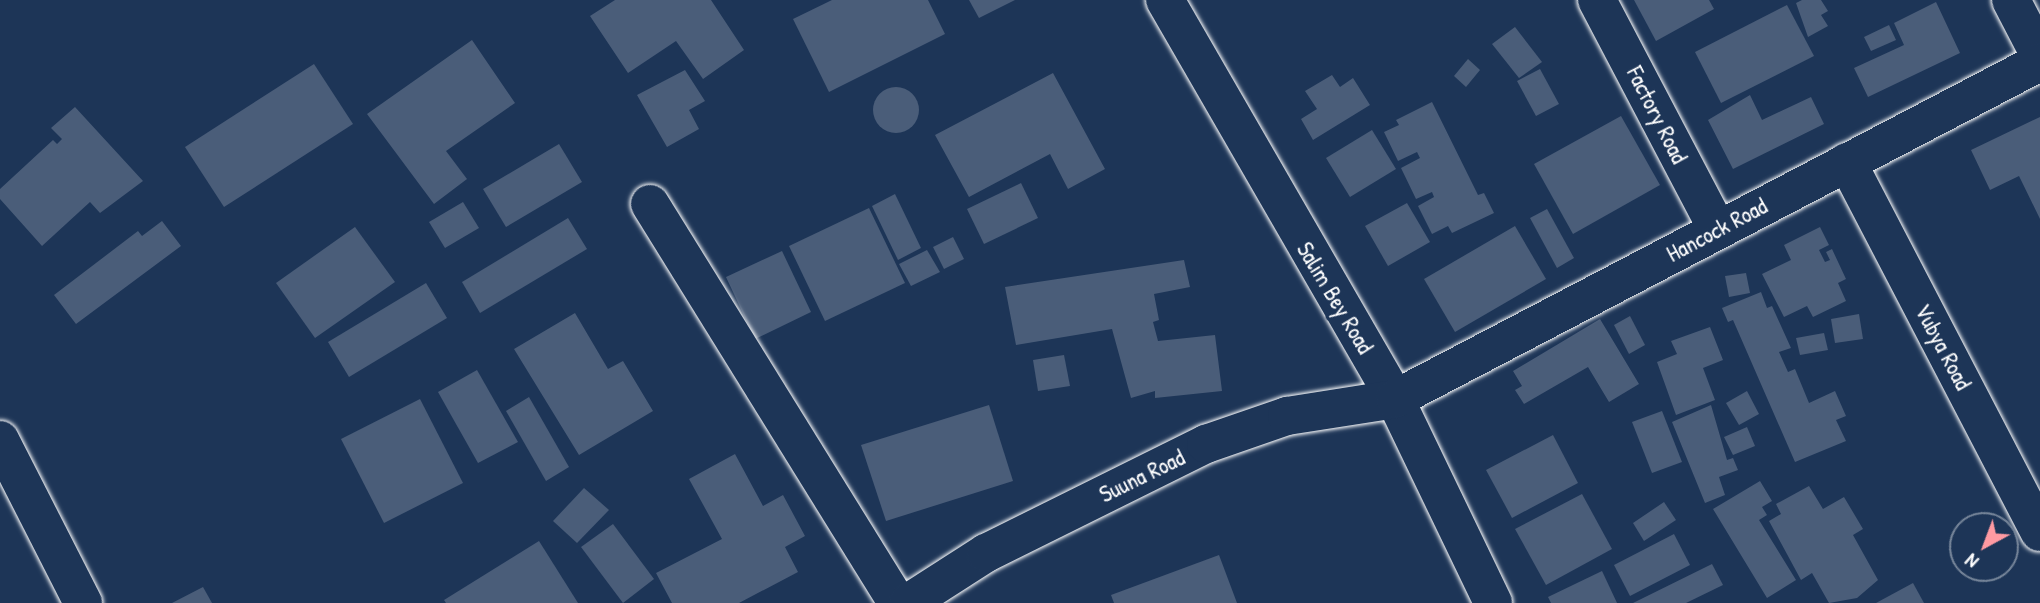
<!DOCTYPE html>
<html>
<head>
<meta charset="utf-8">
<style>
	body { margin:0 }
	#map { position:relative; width:2040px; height:603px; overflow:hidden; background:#1d3557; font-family:"Patrick Hand",sans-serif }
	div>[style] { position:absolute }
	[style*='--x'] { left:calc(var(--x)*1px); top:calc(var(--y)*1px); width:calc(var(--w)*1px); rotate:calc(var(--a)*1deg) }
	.building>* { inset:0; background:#4a5d79 }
	.round { border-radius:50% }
	.roads { filter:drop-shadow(0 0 2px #fff) drop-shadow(0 0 2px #fff) }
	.minor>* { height:38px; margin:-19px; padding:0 19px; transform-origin:19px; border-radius:19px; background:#1d3557 }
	span { translate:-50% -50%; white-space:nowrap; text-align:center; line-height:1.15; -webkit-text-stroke:7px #1d3557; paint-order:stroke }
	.street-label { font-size:23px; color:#fff }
	.north { position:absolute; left:1949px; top:512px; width:70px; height:70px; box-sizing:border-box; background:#1d3557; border:2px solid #77869a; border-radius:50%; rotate:221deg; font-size:19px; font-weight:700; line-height:28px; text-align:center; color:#fff }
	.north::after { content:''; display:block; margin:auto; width:24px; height:32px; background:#ff9aa2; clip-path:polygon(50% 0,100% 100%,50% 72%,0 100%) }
</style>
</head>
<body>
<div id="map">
	<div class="building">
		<i style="clip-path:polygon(615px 0,711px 0,744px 50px,703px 79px,676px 41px,628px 73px,590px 16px)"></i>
		<i style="clip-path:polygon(832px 0,928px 0,945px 34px,829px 92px,793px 19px)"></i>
		<i style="clip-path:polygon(969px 0,1015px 0,979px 18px)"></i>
		<i style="clip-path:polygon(1634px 0,1709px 0,1714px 9px,1656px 41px)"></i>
		<i style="clip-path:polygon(1802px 0,1821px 0,1828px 11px,1821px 15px,1828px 26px,1808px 37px,1796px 3px)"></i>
		<i style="clip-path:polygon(1936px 2px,1960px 53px,1868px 97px,1854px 68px,1904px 45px,1894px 23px)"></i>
		<i style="clip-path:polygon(1787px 5px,1814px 56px,1721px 103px,1695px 52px)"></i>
		<i style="clip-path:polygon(1889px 25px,1896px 40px,1871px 51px,1864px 37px)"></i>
		<i style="clip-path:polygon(1515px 27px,1542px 62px,1519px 78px,1492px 44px)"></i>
		<i style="clip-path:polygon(472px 40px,515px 103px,446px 151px,467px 179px,434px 204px,367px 114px)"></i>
		<i style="clip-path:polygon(1468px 59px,1480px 70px,1466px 87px,1454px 76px)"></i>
		<i style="clip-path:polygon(314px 64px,353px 124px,224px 207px,185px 147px)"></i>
		<i style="clip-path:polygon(1540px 69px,1559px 104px,1536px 116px,1517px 81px)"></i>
		<i style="clip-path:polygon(685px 70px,705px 101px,689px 110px,699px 129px,667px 147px,637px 95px)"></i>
		<i style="clip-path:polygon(1053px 73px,1105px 169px,1068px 189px,1050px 154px,969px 197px,935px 135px)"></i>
		<i style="clip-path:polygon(1332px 75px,1340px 87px,1353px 78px,1370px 105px,1313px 140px,1301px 119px,1317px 109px,1305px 91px)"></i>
		<i class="round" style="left:873px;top:87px;width:46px;height:46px"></i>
		<i style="clip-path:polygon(1750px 95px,1762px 120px,1811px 97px,1824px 124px,1733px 169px,1708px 120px)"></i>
		<i style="clip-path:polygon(1432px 102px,1478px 195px,1484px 193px,1494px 213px,1452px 233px,1448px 226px,1432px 234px,1418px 206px,1434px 197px,1432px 192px,1416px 199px,1401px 168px,1420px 158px,1417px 152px,1398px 161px,1384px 132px,1399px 125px,1396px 120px)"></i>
		<i style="clip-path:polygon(75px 107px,143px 181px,100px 213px,90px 202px,42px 246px,0 199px,0 189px,53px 140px,57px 144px,62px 139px,51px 128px)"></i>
		<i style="clip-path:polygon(1621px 116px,1660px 185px,1573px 234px,1534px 164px)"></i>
		<i style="clip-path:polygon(2040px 117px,2040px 219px,2019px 176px,1990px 190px,1971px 150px)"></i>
		<i style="clip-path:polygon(1372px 130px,1396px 169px,1350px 197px,1326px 158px)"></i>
		<i style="clip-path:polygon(559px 144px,582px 182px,506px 227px,483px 189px)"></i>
		<i style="clip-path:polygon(1021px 183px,1038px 218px,984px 244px,967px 209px)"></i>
		<i style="clip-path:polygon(895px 194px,921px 248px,898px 260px,872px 206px)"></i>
		<i style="clip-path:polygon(463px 202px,479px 228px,445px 248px,429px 222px)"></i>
		<i style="clip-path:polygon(1407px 203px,1430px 242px,1388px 266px,1365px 226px)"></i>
		<i style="clip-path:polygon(869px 208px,905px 283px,825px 321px,789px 246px)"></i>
		<i style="clip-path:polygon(1547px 209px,1574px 258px,1557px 268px,1530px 218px)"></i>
		<i style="clip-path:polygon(568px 218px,587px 249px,480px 313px,462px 282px)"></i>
		<i style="clip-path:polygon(162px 221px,181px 246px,76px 324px,54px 295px,138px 231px,142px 236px)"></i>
		<i style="clip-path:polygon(1515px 226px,1546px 279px,1455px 332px,1424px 279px)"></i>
		<i style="clip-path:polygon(355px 227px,395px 282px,315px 338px,276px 283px)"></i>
		<i style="clip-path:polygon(1820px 227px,1829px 245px,1819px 250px,1825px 262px,1830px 260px,1826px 252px,1832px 249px,1846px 279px,1838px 283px,1846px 301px,1813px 317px,1807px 306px,1784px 317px,1762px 274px,1791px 260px,1784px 245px)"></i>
		<i style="clip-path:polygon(953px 237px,964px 259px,944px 269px,933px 247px)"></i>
		<i style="clip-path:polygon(927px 250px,940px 272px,911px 286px,899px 264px)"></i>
		<i style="clip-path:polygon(782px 251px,811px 312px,755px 339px,726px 277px)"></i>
		<i style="clip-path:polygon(1184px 260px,1190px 287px,1154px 294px,1159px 320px,1153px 322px,1158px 341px,1215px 335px,1222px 391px,1155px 398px,1155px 391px,1131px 398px,1112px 329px,1016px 345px,1005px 287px)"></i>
		<i style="clip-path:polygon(1746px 273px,1750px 293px,1729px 297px,1725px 276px)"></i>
		<i style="clip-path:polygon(426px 283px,447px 318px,349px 377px,328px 342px)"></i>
		<i style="clip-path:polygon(1761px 292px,1767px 308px,1772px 306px,1791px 348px,1779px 352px,1788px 372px,1795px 369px,1809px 403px,1835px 391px,1846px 416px,1836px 420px,1846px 441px,1795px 462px,1733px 320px,1728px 322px,1722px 308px)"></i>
		<i style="clip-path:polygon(575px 313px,608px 369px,623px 361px,653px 411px,579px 455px,514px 349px)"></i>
		<i style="clip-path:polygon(1859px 314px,1863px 339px,1835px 343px,1831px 319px)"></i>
		<i style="clip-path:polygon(1630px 316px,1645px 345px,1629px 354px,1614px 325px)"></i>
		<i style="clip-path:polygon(1600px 319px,1639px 384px,1609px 402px,1588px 367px,1524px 404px,1515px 390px,1522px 386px,1513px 371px)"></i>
		<i style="clip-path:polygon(1710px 327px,1723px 360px,1703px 368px,1715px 400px,1676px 415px,1657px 362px,1677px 354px,1671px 341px)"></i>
		<i style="clip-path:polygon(1824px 333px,1828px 350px,1800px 355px,1796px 338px)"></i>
		<i style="clip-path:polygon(1064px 355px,1070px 386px,1038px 391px,1033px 360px)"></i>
		<i style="clip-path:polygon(477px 370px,518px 442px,478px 463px,438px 392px)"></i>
		<i style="clip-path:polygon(1747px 391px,1759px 414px,1739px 425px,1726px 403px)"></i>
		<i style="clip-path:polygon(529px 397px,569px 467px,546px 481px,506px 411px)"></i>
		<i style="clip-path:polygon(420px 399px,463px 483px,384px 523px,341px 439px)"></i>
		<i style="clip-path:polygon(989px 405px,1013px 481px,886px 521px,861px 445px)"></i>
		<i style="clip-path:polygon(1711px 405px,1727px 460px,1733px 458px,1738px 470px,1719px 477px,1725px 495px,1705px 503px,1672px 422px)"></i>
		<i style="clip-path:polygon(1662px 411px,1682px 462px,1652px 473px,1632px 422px)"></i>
		<i style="clip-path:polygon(1747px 427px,1755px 446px,1733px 455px,1724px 437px)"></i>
		<i style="clip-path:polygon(1553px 435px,1578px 483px,1512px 518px,1486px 470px)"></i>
		<i style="clip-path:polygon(735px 454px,763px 506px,783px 495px,805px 536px,785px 547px,798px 572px,739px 603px,672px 603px,656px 573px,722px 539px,689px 479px)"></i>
		<i style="clip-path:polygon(1760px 481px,1772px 501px,1762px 507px,1767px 515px,1759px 520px,1796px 580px,1767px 598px,1713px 509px)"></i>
		<i style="clip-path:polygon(1809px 486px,1823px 509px,1844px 497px,1863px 529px,1853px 535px,1878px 580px,1857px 598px,1829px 603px,1812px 573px,1801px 580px,1769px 521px,1781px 514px,1776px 504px)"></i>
		<i style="clip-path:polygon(584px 488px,609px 510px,577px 543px,553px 521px)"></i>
		<i style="clip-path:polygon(1582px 494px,1612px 549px,1546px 585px,1515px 529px)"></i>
		<i style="clip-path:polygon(1664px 502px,1676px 520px,1644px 541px,1633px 523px)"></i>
		<i style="clip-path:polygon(613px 524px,654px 579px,623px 603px,581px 547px)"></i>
		<i style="clip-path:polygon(1674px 534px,1690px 565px,1630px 596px,1614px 565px)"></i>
		<i style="clip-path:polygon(539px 541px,578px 603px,446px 603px,444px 600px)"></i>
		<i style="clip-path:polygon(1219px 555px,1237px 603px,1114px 603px,1111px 595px)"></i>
		<i style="clip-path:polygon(1712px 564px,1723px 585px,1686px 603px,1633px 603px)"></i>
		<i style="clip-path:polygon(1602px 571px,1617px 603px,1551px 603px,1548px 597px)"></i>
		<i style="clip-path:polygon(1913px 583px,1924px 603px,1876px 603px)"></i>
		<i style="clip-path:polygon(203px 587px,212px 603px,172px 603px)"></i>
	</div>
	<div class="roads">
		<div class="minor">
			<i style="--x:1165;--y:0;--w:461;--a:60"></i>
			<i style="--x:1395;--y:399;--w:226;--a:64.3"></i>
			<i style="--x:1597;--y:0;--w:259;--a:62.3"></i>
			<i style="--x:2011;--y:0;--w:63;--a:62.6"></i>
			<i style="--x:1847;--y:162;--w:417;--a:62.5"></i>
			<i style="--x:650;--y:204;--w:469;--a:58.2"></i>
			<i style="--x:0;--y:440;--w:183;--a:63"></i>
			<i style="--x:908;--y:603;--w:93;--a:-32.7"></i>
			<i style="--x:986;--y:553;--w:246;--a:-26.4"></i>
			<i style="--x:1206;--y:444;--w:86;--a:-19.1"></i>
			<i style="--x:1287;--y:416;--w:109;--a:-8.9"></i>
			<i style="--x:1395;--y:399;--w:728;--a:-27.59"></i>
		</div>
	</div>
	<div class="street-label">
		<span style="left:1657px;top:115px;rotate:63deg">Factory Road</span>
		<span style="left:1717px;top:230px;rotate:-28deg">Hancock Road</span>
		<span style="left:1335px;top:298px;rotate:59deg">Salim Bey Road</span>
		<span style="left:1943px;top:347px;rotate:62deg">Vubya Road</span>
		<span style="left:1142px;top:476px;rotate:-26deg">Suuna Road</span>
	</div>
	<div class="north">N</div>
</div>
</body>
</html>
